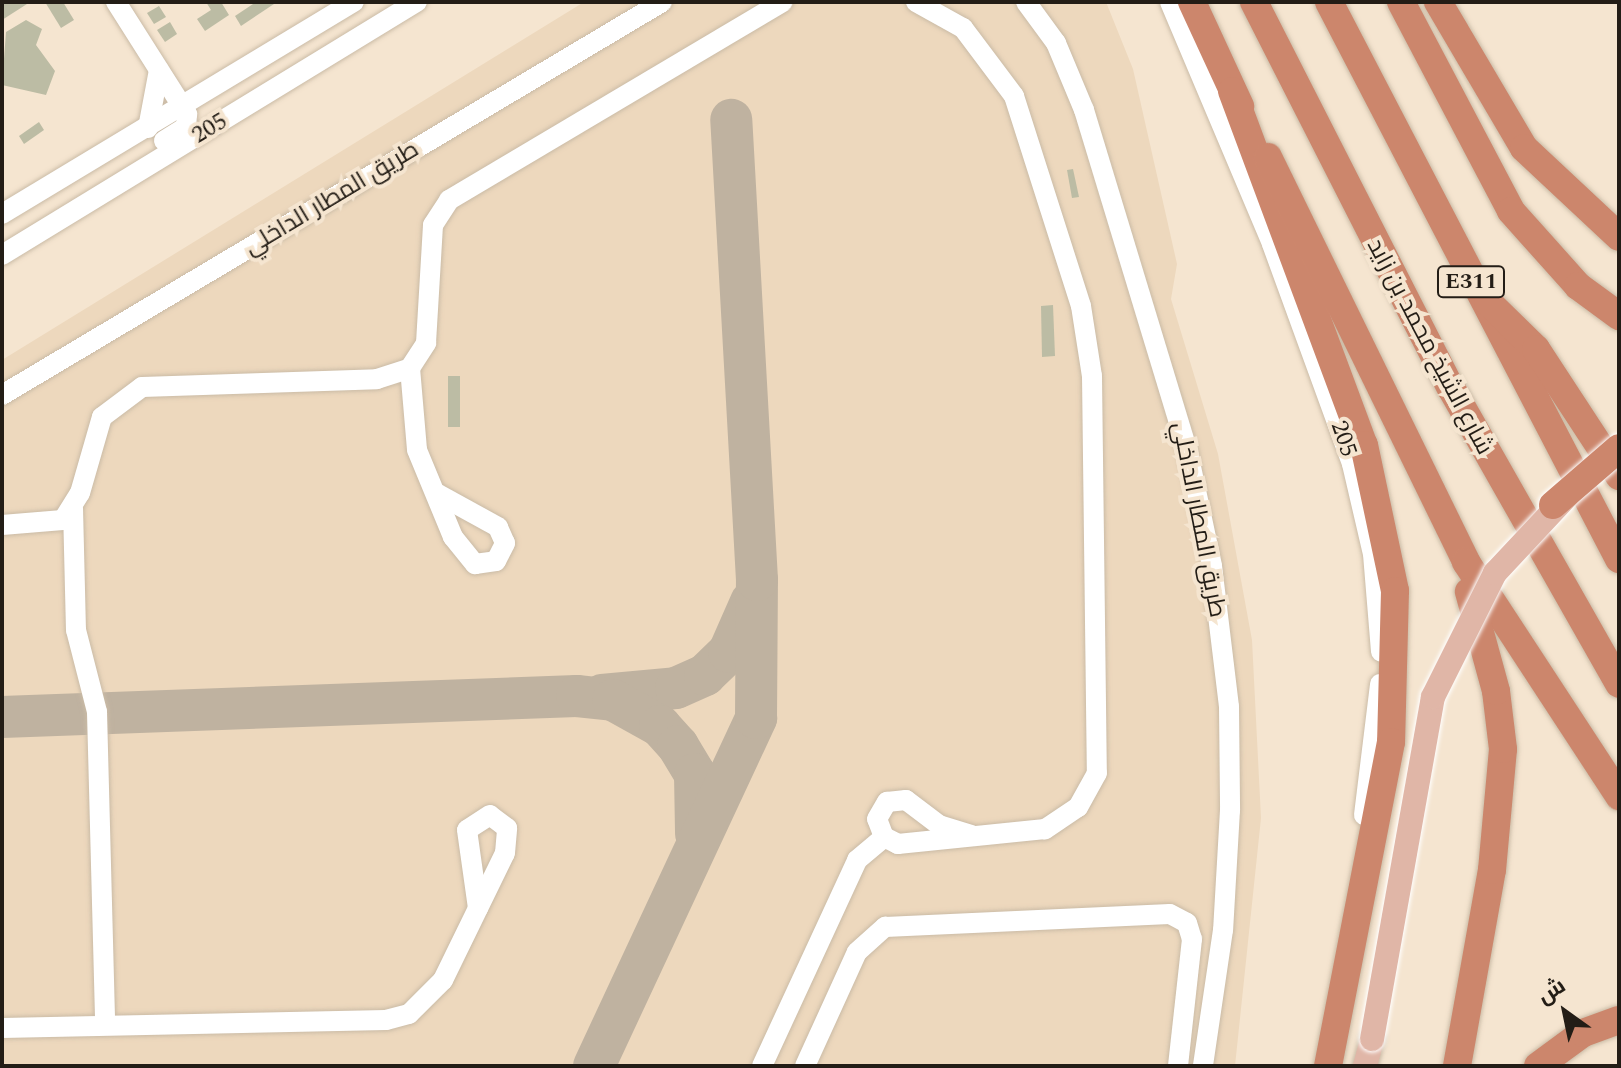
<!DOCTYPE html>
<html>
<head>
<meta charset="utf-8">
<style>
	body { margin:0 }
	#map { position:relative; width:1621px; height:1068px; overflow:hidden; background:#f5e5d0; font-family:Spectral,Cairo,serif }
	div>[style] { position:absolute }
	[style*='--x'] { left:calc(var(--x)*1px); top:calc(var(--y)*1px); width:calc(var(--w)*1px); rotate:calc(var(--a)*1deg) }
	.built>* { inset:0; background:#edd8bd }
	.taxiway>* { height:42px; margin:-21px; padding:0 21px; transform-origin:21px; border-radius:21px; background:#bfb2a0 }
	.building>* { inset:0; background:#bcbca4 }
	.roads { filter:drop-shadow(0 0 2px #cabba6) drop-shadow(0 0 2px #cabba6) }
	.minor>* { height:20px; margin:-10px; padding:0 10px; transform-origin:10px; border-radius:10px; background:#fff }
	.major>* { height:24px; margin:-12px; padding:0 12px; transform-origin:12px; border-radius:12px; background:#e0b6a7 }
	.highway>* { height:28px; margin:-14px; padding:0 14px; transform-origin:14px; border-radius:14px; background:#cc866c }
	.bridges { filter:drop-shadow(0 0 2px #fff) drop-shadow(0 0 2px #fff) }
	.major-bridge>* { height:24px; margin:-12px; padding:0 12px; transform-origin:12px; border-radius:12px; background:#e0b6a7 }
	.highway-bridge>* { height:28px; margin:-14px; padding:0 14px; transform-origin:14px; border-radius:14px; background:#cc866c }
	span { translate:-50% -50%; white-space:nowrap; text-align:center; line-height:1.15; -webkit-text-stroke:8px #f5e5d0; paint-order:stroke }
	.shield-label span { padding:2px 6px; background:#f5e5d0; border:2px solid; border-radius:6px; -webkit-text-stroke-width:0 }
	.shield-label { font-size:22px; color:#231d16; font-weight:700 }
	.street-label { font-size:24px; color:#231d16 }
	.frame { position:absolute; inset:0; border:4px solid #231d16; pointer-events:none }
	.north { position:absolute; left:1525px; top:972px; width:80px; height:80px; -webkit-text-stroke:6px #f5e5d0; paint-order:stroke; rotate:327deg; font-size:22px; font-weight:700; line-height:32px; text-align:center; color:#231d16 }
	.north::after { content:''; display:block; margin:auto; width:28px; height:36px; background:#231d16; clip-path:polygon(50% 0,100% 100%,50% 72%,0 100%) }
</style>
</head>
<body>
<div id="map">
	<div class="built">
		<i style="clip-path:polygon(584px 2px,1106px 2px,1133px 69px,1177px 264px,1171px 299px,1218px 454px,1252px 640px,1261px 818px,1235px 1066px,2px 1066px,2px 360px)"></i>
	</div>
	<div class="taxiway">
		<i style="--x:602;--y:695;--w:74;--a:-5.4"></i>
		<i style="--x:676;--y:688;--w:32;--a:-24"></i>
		<i style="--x:705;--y:675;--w:33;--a:-44"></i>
		<i style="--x:729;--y:652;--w:55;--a:-66.3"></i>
		<i style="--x:2;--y:717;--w:575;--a:-2.09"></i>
		<i style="--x:577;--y:696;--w:36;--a:6"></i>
		<i style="--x:613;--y:700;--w:54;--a:29"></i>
		<i style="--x:660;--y:726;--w:27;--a:48"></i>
		<i style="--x:678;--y:746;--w:33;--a:59"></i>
		<i style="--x:695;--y:774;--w:60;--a:89"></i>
		<i style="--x:594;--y:1066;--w:384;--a:-65"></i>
		<i style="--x:756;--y:718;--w:138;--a:-89.6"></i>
		<i style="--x:757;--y:580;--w:461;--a:-93.2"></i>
	</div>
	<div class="building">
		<i style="clip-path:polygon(25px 2px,27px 4px,2px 20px,2px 4px)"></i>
		<i style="clip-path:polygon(45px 2px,63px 2px,74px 20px,61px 28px)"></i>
		<i style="clip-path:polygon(206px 2px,221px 2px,229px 15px,205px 31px,197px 19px,211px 10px)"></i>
		<i style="clip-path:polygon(256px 2px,277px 2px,241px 26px,235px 16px)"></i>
		<i style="clip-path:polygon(159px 6px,166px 17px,154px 24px,147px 13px)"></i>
		<i style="clip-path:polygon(26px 20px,42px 29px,36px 45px,55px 71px,46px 95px,2px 85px,6px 32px)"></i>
		<i style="clip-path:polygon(170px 22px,177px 34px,165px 42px,157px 30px)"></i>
		<i style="clip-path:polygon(39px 122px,44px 130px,24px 144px,19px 136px)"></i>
		<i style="clip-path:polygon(1073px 169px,1079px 197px,1072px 198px,1067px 170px)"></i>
		<i style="clip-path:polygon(1053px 305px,1055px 356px,1042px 357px,1041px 306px)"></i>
		<i style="clip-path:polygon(448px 376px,460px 376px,460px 427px,448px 427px)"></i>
	</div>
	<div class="roads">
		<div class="minor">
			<i style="--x:116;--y:2;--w:133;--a:57.6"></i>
			<i style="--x:187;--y:114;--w:13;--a:94"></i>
			<i style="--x:186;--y:127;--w:26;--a:148"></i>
			<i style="--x:916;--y:2;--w:54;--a:29"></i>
			<i style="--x:963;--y:28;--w:85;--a:53.1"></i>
			<i style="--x:1014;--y:96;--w:220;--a:72.3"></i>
			<i style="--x:1081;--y:306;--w:71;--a:81.1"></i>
			<i style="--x:1092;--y:376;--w:397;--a:89.3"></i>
			<i style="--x:1097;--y:773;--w:39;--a:119"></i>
			<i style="--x:1078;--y:807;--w:40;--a:146"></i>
			<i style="--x:1045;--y:829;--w:148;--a:174.2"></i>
			<i style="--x:898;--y:844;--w:16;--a:-153"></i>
			<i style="--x:884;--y:837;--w:19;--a:-111"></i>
			<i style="--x:877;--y:819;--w:20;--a:-60"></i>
			<i style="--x:887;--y:802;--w:19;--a:-6"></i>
			<i style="--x:906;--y:800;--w:41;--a:37.1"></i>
			<i style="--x:939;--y:825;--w:34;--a:17"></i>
			<i style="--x:1026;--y:2;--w:51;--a:53.8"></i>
			<i style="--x:1056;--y:43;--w:73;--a:67.3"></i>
			<i style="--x:1084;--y:110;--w:353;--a:73.1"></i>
			<i style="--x:1187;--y:448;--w:121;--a:78"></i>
			<i style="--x:1212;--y:566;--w:142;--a:83.1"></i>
			<i style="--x:1229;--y:707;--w:103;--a:89.4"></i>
			<i style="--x:1230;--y:810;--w:120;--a:93.3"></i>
			<i style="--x:1223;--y:930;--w:137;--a:98.4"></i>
			<i style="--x:1170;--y:2;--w:263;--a:67.1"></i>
			<i style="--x:1272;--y:244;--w:234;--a:70"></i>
			<i style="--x:1352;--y:464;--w:92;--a:76.9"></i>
			<i style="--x:1373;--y:554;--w:98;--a:85.3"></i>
			<i style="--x:148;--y:128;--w:59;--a:-79.3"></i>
			<i style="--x:2;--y:214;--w:411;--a:-31.1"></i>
			<i style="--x:2;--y:255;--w:486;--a:-31.4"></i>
			<i style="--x:410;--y:368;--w:82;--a:85.1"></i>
			<i style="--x:417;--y:450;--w:94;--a:67.5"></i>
			<i style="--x:453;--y:537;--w:35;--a:51"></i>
			<i style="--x:475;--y:564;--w:21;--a:-8"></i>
			<i style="--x:496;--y:561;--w:20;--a:-63"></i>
			<i style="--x:505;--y:543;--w:17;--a:-114"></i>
			<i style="--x:498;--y:527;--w:68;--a:-151.2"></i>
			<i style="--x:2;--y:395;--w:768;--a:-30.77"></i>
			<i style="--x:73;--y:508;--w:122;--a:88.6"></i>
			<i style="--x:76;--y:630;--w:85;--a:75.6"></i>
			<i style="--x:97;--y:712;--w:313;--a:88.5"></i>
			<i style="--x:2;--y:525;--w:61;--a:-4.7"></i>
			<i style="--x:63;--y:520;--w:32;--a:-58"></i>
			<i style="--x:80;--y:493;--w:79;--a:-73.9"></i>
			<i style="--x:102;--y:417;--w:50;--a:-36.9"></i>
			<i style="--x:142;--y:387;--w:235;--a:-1.9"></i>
			<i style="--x:377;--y:379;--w:35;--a:-18"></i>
			<i style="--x:410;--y:368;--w:30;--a:-57"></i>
			<i style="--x:426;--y:343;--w:118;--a:-86.6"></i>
			<i style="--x:433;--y:225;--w:30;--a:-57"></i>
			<i style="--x:449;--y:200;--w:388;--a:-30.7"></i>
			<i style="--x:1364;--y:815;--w:132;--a:-83"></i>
			<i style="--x:2;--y:1028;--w:384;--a:-1.2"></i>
			<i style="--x:386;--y:1020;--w:24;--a:-15"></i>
			<i style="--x:409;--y:1014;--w:48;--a:-45"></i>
			<i style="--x:443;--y:980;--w:141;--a:-64"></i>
			<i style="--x:505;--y:853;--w:25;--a:-85"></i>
			<i style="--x:507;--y:828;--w:21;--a:-143"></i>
			<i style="--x:490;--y:815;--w:27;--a:147"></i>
			<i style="--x:467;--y:830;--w:79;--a:82"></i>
			<i style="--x:762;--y:1066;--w:227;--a:-65.2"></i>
			<i style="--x:857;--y:860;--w:35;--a:-40"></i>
			<i style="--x:805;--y:1066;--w:125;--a:-65.5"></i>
			<i style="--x:857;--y:952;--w:38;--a:-42"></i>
			<i style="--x:885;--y:927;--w:285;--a:-2.6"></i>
			<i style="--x:1170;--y:914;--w:19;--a:28"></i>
			<i style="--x:1187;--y:923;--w:17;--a:73"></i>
			<i style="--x:1192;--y:939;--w:128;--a:96.3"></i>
		</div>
		<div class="major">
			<i style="--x:1365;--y:1066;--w:28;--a:-75"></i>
		</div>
		<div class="highway">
			<i style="--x:1192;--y:2;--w:115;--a:65.2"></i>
			<i style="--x:1254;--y:2;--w:433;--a:63"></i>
			<i style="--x:1451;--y:388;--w:340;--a:60.4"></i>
			<i style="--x:1329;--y:2;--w:628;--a:62.5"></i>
			<i style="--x:1401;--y:2;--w:236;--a:62.2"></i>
			<i style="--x:1511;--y:211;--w:101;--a:48.2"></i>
			<i style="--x:1578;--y:286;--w:51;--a:36.2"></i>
			<i style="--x:1438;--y:2;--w:169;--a:59.5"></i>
			<i style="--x:1524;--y:148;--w:130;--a:43.1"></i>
			<i style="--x:1232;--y:91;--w:378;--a:69.6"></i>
			<i style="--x:1364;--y:445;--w:149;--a:78"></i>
			<i style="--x:1395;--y:591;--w:151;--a:91.5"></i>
			<i style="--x:1391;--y:742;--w:330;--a:101"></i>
			<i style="--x:1268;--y:157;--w:451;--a:63.9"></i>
			<i style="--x:1466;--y:562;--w:280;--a:56.8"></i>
			<i style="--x:1488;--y:302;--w:67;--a:44.4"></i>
			<i style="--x:1536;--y:349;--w:152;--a:56.8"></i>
			<i style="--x:1457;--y:1066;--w:199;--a:-79.9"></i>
			<i style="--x:1492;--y:870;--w:121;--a:-84.8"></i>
			<i style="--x:1503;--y:749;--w:58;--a:-96.9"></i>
			<i style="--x:1496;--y:691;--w:103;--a:-105.3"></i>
			<i style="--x:1538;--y:1066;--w:56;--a:-36.3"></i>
			<i style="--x:1583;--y:1033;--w:38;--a:-20"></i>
		</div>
	</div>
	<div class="bridges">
		<div class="major-bridge">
			<i style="--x:1372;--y:1039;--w:347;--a:-79.9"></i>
			<i style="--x:1433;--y:697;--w:139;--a:-63.4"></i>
			<i style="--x:1495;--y:573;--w:107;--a:-46.9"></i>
		</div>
		<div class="highway-bridge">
			<i style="--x:1553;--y:505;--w:87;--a:-40.8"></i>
		</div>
	</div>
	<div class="shield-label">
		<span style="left:1471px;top:282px">E311</span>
	</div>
	<div class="street-label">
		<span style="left:210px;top:129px;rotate:-31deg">205</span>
		<span style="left:332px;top:199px;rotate:-31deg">طريق المطار الداخلي</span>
		<span style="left:1429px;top:347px;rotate:62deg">شارع الشيخ محمد بن زايد</span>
		<span style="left:1343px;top:439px;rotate:71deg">205</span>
		<span style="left:1198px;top:520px;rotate:79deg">طريق المطار الداخلي</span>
	</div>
	<div class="frame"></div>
	<div class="north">ش</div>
</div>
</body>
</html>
